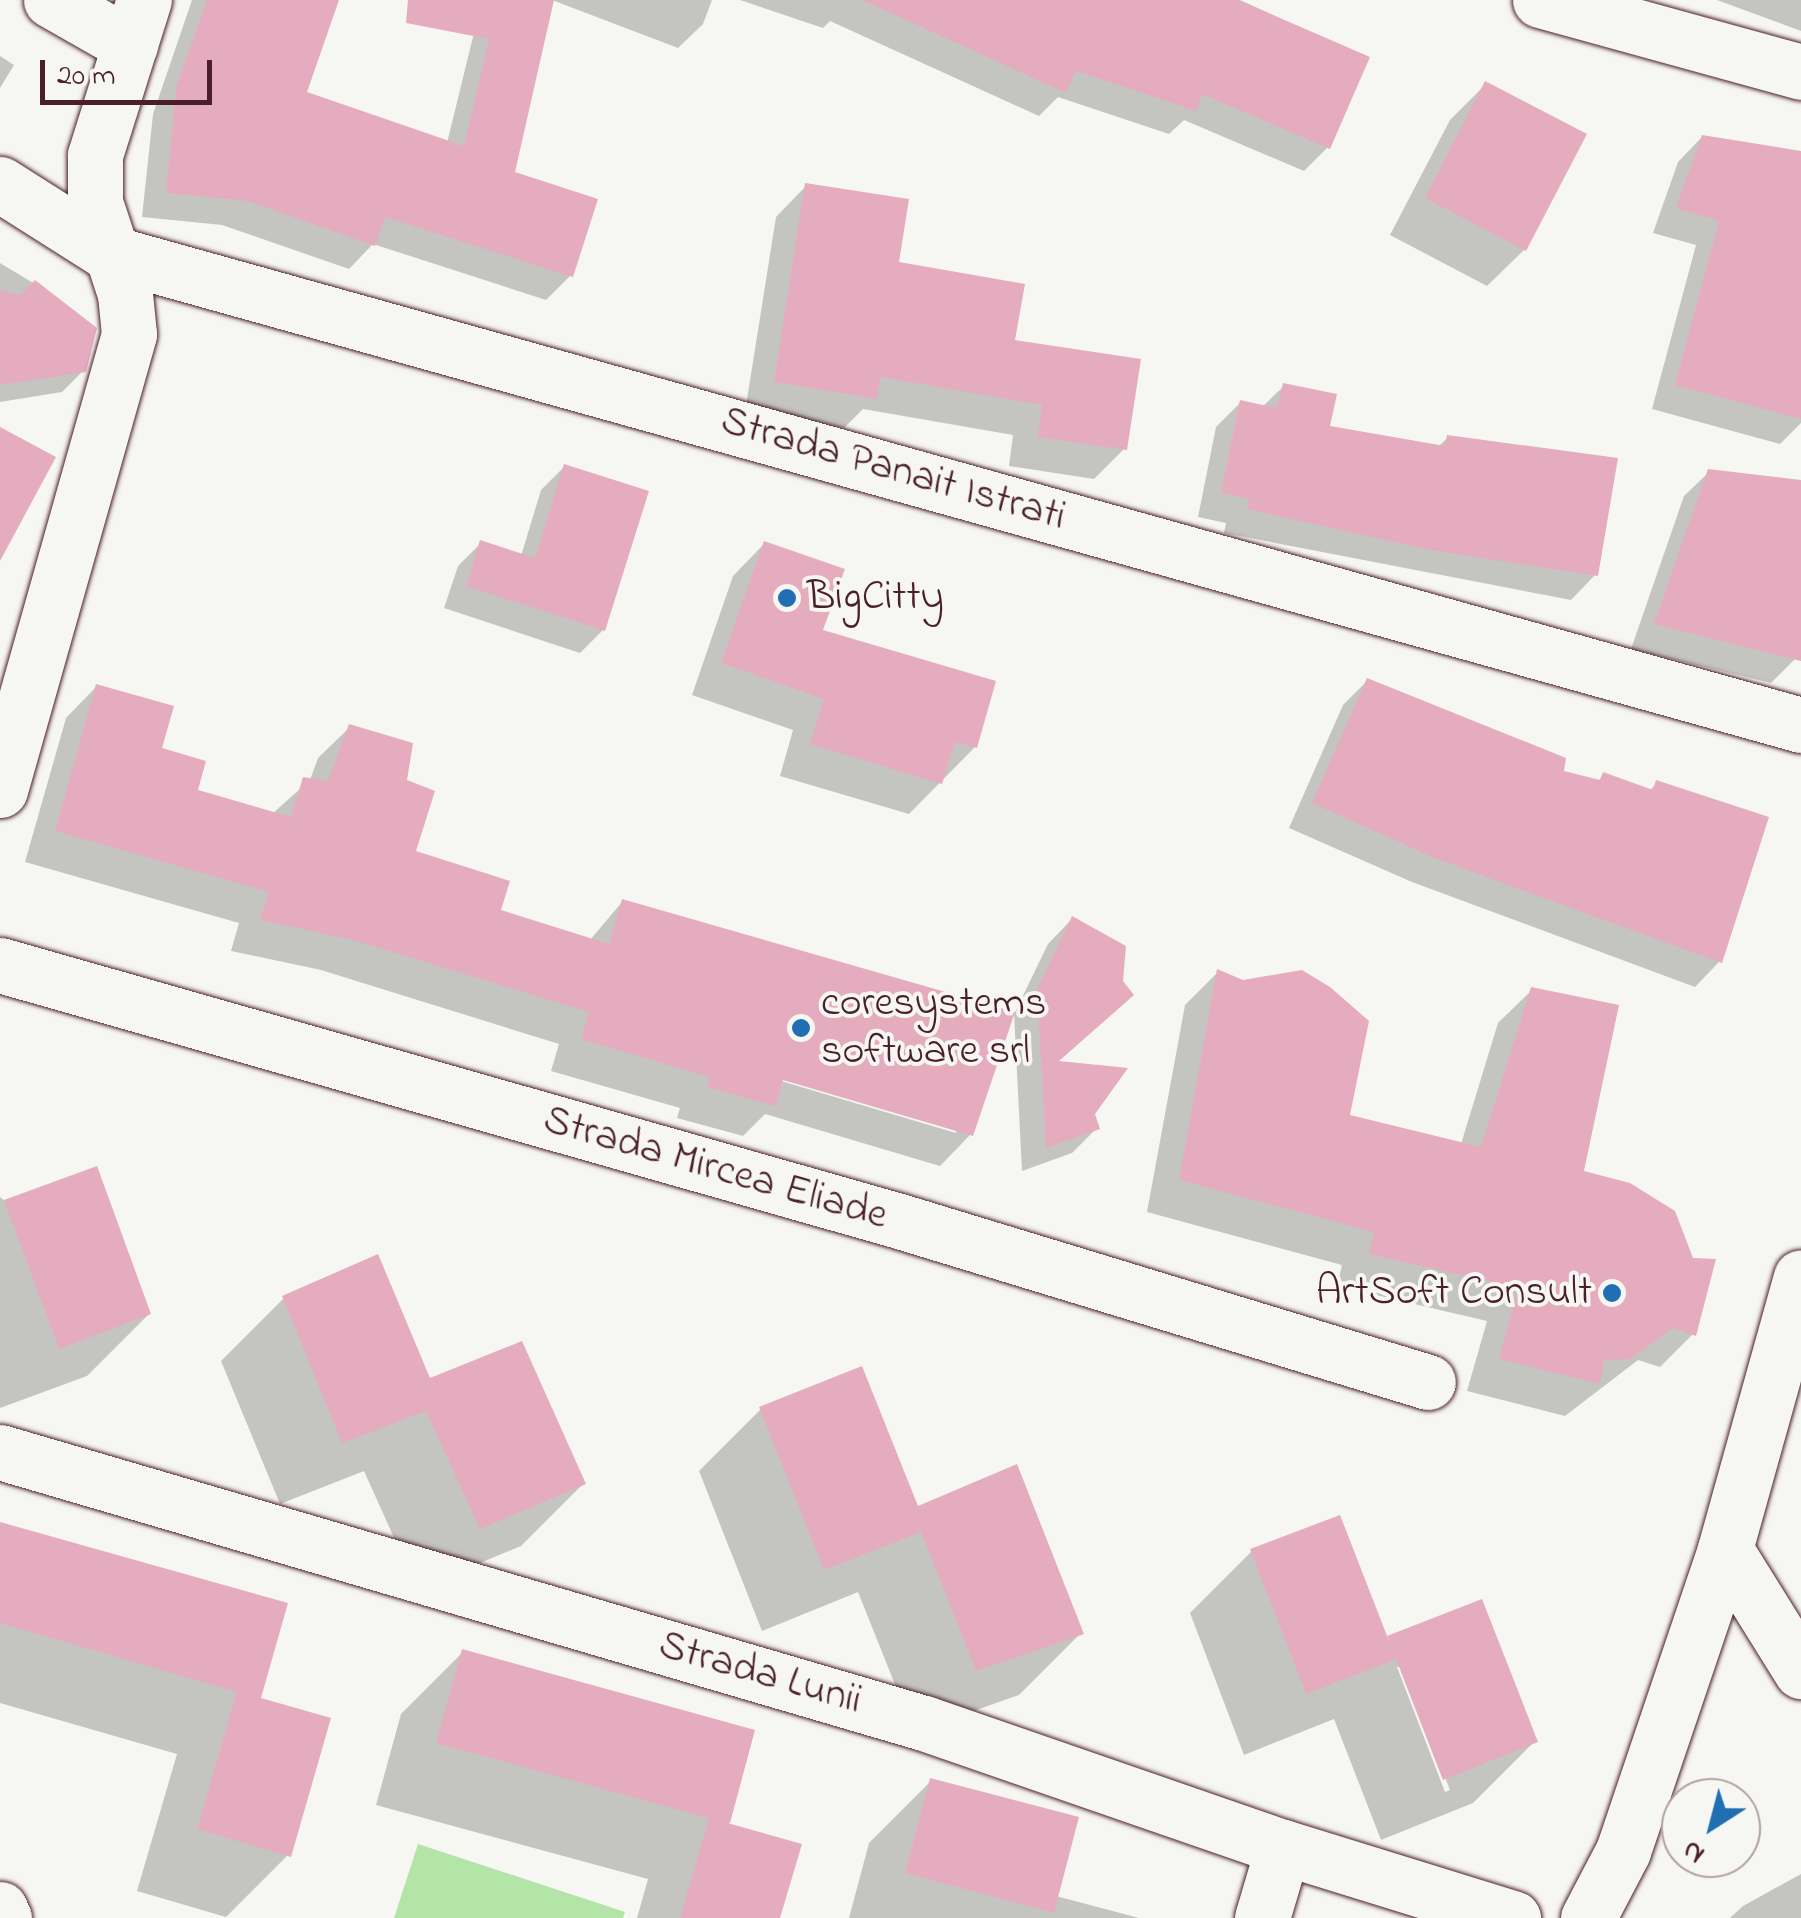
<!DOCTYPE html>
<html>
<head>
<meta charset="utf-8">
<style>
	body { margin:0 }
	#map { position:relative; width:1801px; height:1918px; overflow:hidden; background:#f6f6f2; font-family:"Indie Flower",sans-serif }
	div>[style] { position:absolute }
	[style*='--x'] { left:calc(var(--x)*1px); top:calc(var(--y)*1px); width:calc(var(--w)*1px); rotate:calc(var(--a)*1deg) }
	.green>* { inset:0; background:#b2e5a7 }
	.shadow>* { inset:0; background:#0003 }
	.building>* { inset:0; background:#e5acc0 }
	.roads { filter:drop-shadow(0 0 2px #4a1f2b) drop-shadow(0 0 2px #4a1f2b) }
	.minor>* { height:55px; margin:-27.5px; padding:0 27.5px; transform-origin:27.5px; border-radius:27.5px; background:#f6f6f2 }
	.dots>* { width:28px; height:28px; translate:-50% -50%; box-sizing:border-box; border:5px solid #f6f6f2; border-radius:50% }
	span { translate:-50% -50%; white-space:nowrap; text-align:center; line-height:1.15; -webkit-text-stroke:8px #f6f6f2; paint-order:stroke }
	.street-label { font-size:42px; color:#4a1f2b }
	.poi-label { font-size:42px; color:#4a1f2b }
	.left { translate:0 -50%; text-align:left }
	.right { translate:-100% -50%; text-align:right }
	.north { position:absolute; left:1661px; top:1778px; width:100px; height:100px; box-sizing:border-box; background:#f6f6f2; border:2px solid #b1a0a2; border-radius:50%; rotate:216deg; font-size:28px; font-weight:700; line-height:40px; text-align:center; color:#4a1f2b }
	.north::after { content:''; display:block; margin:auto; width:35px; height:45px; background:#1f6fb2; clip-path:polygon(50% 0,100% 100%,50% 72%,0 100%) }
	.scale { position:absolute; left:40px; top:60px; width:172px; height:45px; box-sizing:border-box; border:5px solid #4a1f2b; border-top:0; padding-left:12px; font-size:30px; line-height:35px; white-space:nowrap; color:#4a1f2b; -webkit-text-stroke:8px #f6f6f2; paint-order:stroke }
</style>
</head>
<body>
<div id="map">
	<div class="green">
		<i style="clip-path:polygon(418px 1844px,625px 1912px,623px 1918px,394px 1918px)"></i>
	</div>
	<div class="shadow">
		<i style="clip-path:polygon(192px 0,336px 0,304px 93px,447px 143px,482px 0,551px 0,512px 174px,571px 275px,546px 300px,373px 244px,349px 269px,222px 225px,142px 217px,153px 114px)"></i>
		<i style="clip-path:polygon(552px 0,712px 0,703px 24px,678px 48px)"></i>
		<i style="clip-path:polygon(740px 0,1240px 0,1367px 58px,1328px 147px,1304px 171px,1184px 120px,1169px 134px,1058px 97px,1039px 116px,830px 21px,823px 28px)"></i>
		<i style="clip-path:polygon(1717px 0,1801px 0,1801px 31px)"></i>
		<i style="clip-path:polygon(0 56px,14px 65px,0 88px)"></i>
		<i style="clip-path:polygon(1486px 84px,1584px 135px,1524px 250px,1487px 286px,1390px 235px,1450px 120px)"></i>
		<i style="clip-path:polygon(1702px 137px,1801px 153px,1801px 423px,1780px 444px,1652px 409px,1696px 245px,1653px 233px,1678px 162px)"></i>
		<i style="clip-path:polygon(806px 186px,896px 264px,1012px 342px,1124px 449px,1094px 479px,1009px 466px,1013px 435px,863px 409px,844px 428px,745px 412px,776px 217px)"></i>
		<i style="clip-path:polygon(0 263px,45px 290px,84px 370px,62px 392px,0 402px)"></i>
		<i style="clip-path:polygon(1284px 386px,1327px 428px,1438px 447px,1448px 437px,1595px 575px,1571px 600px,1224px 533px,1226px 523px,1198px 517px,1216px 427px,1240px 403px,1262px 407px)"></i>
		<i style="clip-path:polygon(564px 467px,603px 630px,580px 653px,444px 608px,458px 566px,481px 543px,521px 556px,541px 490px)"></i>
		<i style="clip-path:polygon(1709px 472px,1801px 482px,1801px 636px,1795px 659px,1771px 683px,1631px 649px,1684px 496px)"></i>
		<i style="clip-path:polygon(764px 544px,820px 632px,975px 747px,909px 814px,780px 776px,793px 730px,692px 695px,733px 576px)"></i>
		<i style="clip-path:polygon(1367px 681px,1561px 772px,1597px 782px,1604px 775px,1649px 791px,1657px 783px,1765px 818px,1719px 962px,1695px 987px,1412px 882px,1289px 828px,1343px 705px)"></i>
		<i style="clip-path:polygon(evenodd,97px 686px,195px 791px,272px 814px,310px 780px,318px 758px,350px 727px,405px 782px,412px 852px,498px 912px,590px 940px,623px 901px,971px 1134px,940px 1166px,765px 1114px,743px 1136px,677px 1118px,680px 1108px,551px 1071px,559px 1044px,321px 970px,231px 951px,239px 923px,25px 862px,66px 718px,97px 686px,772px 1074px,956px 1128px,956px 1133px,771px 1078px,772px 1074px)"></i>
		<i style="clip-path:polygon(1072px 919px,1056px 1064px,1097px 1128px,1072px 1153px,1022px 1171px,1014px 1014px,1048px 944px)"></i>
		<i style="clip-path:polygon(1218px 972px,1348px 1117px,1461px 1144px,1498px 1023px,1532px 990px,1581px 1173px,1693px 1334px,1660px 1367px,1638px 1360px,1565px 1416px,1467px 1391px,1487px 1321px,1337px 1286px,1342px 1265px,1147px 1212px,1185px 1005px)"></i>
		<i style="clip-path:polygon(0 1197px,149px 1314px,87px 1376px,0 1408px)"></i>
		<i style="clip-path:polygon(283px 1299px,428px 1381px,583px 1484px,521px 1546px,417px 1589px,364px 1471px,280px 1504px,221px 1361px)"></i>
		<i style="clip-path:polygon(761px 1409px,917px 1509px,1081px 1633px,1019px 1695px,914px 1732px,858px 1592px,762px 1631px,699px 1471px)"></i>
		<i style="clip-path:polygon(0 1525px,258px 1699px,288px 1855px,226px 1917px,137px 1891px,177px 1754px,0 1703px)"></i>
		<i style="clip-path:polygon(evenodd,1252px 1551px,1386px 1640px,1535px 1741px,1473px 1803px,1381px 1840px,1334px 1719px,1244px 1755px,1190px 1613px,1252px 1551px,1397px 1667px,1402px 1667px,1450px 1790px,1445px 1792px,1397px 1667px)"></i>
		<i style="clip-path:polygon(463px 1652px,728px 1822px,777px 1918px,637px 1918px,648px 1879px,376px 1805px,401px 1714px)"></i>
		<i style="clip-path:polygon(931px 1781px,1056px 1896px,1139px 1918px,849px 1918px,869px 1843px)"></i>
		<i style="clip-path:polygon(1801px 1874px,1801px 1918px,1730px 1918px,1743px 1906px)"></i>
	</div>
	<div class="building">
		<i style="clip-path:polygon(207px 0,339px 0,307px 92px,464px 146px,489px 39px,406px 23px,408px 0,554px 0,515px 172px,598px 199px,573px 277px,385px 217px,375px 246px,248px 201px,166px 193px,176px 87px)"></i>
		<i style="clip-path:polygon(862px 0,1238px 0,1370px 57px,1330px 149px,1202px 94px,1196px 111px,1076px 71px,1066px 93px)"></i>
		<i style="clip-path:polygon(1485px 81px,1587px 134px,1526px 251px,1425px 198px)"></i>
		<i style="clip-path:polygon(1702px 135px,1801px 151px,1801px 419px,1675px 385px,1719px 221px,1676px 208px)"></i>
		<i style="clip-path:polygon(805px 183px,909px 199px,899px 262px,1025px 284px,1015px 340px,1141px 359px,1127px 450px,1038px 437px,1042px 405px,880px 377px,877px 399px,774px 382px)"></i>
		<i style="clip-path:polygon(35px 280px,97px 328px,86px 372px,0 385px,0 290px,20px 295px)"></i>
		<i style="clip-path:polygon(1283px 383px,1337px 394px,1330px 426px,1445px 446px,1447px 435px,1618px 458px,1598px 576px,1430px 550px,1247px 509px,1249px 499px,1221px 493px,1240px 400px,1277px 408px)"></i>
		<i style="clip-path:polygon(0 427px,56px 457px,0 561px)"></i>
		<i style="clip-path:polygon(564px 464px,649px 491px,605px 631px,466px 586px,480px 540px,535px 558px)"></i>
		<i style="clip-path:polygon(1708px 469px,1801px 480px,1801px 661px,1654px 624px)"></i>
		<i style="clip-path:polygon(764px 541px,845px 569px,823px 630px,996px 681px,977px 748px,955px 742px,942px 784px,810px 744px,824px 699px,721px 663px)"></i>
		<i style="clip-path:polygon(1367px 678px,1566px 758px,1564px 771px,1600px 780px,1603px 772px,1653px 790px,1656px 780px,1769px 817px,1722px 963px,1437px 859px,1312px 803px)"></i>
		<i style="clip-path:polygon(96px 684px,174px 706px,162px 748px,206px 761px,198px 790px,291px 817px,303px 777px,328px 781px,349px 724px,413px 743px,407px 780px,435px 791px,416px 851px,510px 881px,501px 910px,609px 944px,622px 899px,1015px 1012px,973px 1136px,783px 1080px,776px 1106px,707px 1087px,709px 1077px,581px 1039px,589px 1012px,353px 940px,260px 920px,269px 892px,55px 831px)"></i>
		<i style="clip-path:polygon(1072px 916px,1126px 946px,1123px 981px,1134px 995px,1059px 1061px,1128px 1068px,1095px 1114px,1100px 1129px,1046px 1148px,1037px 990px)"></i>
		<i style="clip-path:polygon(1217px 969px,1243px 980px,1302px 970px,1330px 987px,1369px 1021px,1350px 1115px,1481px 1147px,1531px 987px,1619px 1005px,1584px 1171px,1630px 1183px,1675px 1211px,1693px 1258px,1716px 1259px,1696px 1336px,1673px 1328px,1630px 1359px,1604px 1360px,1600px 1384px,1499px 1359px,1518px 1288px,1369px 1254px,1374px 1232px,1179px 1180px)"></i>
		<i style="clip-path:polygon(97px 1166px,151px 1314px,59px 1349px,4px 1200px)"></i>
		<i style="clip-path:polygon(378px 1254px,430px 1378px,522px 1341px,586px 1484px,480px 1529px,426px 1411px,342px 1443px,282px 1296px)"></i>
		<i style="clip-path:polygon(862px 1366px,918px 1506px,1017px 1464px,1084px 1634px,976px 1671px,921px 1532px,824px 1570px,759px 1407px)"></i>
		<i style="clip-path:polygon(1340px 1515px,1396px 1659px,1306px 1694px,1250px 1549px)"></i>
		<i style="clip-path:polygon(0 1522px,288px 1603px,261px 1698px,331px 1718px,291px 1857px,197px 1829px,237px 1692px,0 1623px)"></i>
		<i style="clip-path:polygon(1482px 1599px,1538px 1742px,1443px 1780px,1387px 1636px)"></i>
		<i style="clip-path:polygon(462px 1649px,755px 1730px,730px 1823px,724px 1822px,802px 1844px,780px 1918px,680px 1918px,709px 1818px,436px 1743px)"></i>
		<i style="clip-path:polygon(930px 1778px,1079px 1817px,1054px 1913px,905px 1873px)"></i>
	</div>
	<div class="roads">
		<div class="minor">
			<i style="--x:51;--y:0;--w:91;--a:29.7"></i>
			<i style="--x:1540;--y:0;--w:271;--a:15.4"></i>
			<i style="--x:0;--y:184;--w:127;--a:32.4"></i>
			<i style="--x:107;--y:252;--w:1759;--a:15.6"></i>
			<i style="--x:0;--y:790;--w:474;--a:-74.2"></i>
			<i style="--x:129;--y:334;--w:40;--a:-95.7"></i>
			<i style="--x:125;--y:294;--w:97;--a:-108.1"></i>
			<i style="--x:95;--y:202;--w:47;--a:-90"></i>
			<i style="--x:95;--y:155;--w:163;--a:-72.5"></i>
			<i style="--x:0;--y:965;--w:932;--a:15.89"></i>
			<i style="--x:896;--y:1220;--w:556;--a:16.94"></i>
			<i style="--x:0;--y:1452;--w:963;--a:16.35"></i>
			<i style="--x:924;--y:1723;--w:380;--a:19.1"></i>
			<i style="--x:1283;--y:1847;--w:241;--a:17.2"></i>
			<i style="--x:1725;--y:1549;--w:144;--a:58.1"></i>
			<i style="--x:0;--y:1909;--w:10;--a:66"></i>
			<i style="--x:1262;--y:1918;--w:74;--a:-73.5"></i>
			<i style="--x:1588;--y:1918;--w:76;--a:-62.4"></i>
			<i style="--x:1623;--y:1851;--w:319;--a:-71.3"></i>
			<i style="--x:1725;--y:1549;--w:282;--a:-74.4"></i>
		</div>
	</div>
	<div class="dots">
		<i style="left:787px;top:598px;background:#1f6fb2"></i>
		<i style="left:801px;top:1028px;background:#1f6fb2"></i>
		<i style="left:1612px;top:1293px;background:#1f6fb2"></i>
	</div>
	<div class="street-label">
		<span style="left:893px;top:470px;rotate:16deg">Strada Panait Istrati</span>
		<span style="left:715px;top:1169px;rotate:16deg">Strada Mircea Eliade</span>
		<span style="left:760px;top:1674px;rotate:16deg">Strada Lunii</span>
	</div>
	<div class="poi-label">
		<span class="left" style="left:807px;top:598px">BigCitty</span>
		<span class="left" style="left:821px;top:1028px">coresystems<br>software srl</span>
		<span class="right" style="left:1592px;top:1293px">ArtSoft Consult</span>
	</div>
	<div class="north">N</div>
	<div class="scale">20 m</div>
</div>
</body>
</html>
